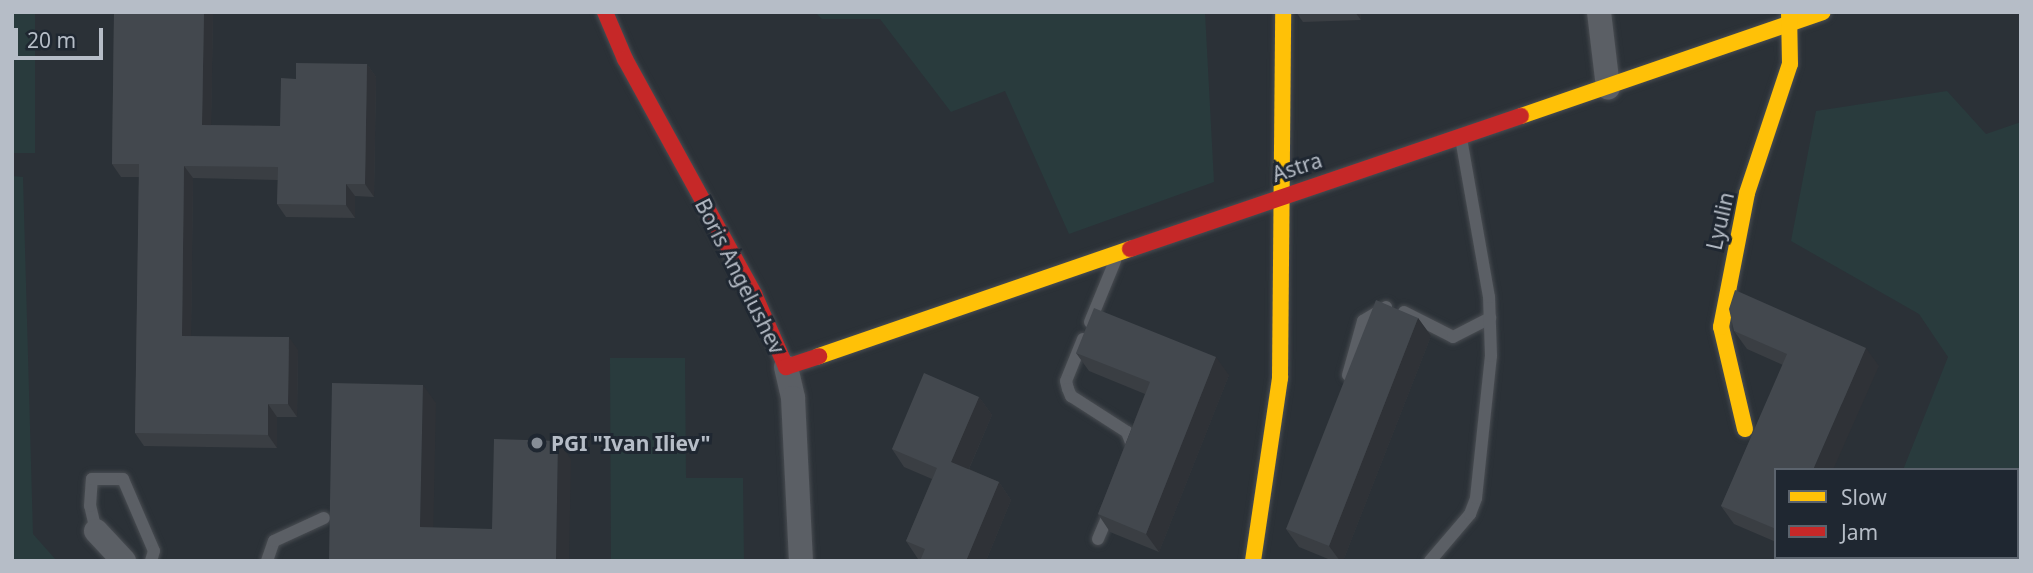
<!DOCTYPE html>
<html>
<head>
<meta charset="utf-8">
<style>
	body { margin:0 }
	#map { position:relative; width:2033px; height:573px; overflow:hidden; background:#2b3137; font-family:"Noto Sans",sans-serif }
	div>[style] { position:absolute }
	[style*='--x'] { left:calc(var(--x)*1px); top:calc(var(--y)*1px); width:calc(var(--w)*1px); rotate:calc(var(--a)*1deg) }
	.green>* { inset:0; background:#293b3d }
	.roads { filter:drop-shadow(0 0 2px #494d52) drop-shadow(0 0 2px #494d52) }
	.lane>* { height:12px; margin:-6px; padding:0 6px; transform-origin:6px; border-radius:6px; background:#5b5f65 }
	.street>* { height:24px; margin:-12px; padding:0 12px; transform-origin:12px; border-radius:12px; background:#5b5f65 }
	.slow>* { height:16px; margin:-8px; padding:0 8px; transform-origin:8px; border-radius:8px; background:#ffc107 }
	.jam>* { height:16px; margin:-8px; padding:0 8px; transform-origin:8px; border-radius:8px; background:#c62828 }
	.wall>* { inset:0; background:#3a3e43 }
	.shaded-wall>* { inset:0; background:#2f3237 }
	.building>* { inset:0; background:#43484e }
	.dots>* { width:19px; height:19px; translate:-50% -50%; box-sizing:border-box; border:4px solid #1f2731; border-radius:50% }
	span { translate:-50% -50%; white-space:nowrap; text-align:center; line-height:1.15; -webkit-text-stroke:6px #1f2731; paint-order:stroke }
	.street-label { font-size:21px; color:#b6bdc7 }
	.poi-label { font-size:21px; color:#b6bdc7; font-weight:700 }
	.left { translate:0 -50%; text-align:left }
	.frame { position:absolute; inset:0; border:14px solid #b6bdc7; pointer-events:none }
	.legend { position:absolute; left:1774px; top:468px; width:245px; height:91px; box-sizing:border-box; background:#1f2731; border:2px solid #5b636d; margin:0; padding:9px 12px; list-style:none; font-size:21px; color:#b6bdc7 }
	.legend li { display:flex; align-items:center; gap:14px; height:35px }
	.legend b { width:35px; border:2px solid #5b636d }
	.scale { position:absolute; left:14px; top:28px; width:89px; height:32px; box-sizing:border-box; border:4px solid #b6bdc7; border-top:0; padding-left:9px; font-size:21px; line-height:24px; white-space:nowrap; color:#b6bdc7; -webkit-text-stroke:5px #1f2731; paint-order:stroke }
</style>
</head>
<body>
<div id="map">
	<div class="green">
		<i style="clip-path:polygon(12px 12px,35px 12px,35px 153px,12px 153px)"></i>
		<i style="clip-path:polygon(815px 12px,1205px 12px,1214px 182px,1069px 234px,1005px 91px,951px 112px,880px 19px,822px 19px)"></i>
		<i style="clip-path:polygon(1947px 91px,1986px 134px,2021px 122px,2021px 561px,1864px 561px,2017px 557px,2017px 470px,1903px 470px,1948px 357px,1919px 314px,1791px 241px,1816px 111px)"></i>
		<i style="clip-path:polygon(12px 176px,23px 177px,33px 534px,57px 561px,12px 561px)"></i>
		<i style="clip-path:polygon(610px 358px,685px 358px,686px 478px,743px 478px,744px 561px,611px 561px)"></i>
	</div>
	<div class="roads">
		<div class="lane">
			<i style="--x:1404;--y:312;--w:55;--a:27"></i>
			<i style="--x:1453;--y:337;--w:42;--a:-27.2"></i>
			<i style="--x:1090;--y:322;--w:66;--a:-67.7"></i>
			<i style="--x:1083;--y:339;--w:45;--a:112"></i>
			<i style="--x:1066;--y:381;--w:8;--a:76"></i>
			<i style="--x:1068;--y:389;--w:8;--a:67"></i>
			<i style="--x:1071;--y:396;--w:67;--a:32.7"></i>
			<i style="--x:1127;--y:432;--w:17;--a:69"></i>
			<i style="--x:1348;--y:375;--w:56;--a:-74.5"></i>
			<i style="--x:1363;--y:321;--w:27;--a:-31"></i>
			<i style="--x:96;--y:531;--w:26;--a:-103"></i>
			<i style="--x:90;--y:506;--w:27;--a:-86"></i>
			<i style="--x:92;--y:479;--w:31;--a:0"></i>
			<i style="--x:123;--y:479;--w:78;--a:66.7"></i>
			<i style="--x:154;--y:551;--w:10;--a:107"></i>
			<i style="--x:1098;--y:539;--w:30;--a:-67"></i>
			<i style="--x:267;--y:561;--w:21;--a:-71"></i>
			<i style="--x:274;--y:541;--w:55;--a:-24.7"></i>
			<i style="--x:1430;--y:561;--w:62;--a:-49.6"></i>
			<i style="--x:1470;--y:514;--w:17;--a:-69"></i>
			<i style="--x:1476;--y:498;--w:143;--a:-84"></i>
			<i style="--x:1491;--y:356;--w:59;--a:-91.9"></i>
			<i style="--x:1489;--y:297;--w:161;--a:-100"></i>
		</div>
		<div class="street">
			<i style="--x:1599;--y:12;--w:76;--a:83.2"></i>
			<i style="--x:786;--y:367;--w:32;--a:77"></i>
			<i style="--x:793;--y:398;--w:163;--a:87.2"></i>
			<i style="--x:96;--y:531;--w:41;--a:47"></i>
		</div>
		<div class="slow">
			<i style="--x:1521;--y:116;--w:319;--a:-19"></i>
			<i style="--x:819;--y:356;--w:329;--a:-19"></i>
			<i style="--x:1745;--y:429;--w:105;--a:-103.2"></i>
			<i style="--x:1721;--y:327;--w:136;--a:-79"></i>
			<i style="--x:1747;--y:193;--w:136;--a:-71.6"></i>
			<i style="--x:1790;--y:64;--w:52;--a:-91.1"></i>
			<i style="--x:1253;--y:561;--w:185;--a:-81.6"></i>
			<i style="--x:1280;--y:378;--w:366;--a:-89.5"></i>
		</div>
		<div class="jam">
			<i style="--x:605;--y:12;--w:51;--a:66.9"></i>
			<i style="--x:625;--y:59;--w:268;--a:61.2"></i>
			<i style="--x:754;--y:294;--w:80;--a:66.3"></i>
			<i style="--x:786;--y:367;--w:35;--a:-18"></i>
			<i style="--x:1130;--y:249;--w:413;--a:-18.8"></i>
		</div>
	</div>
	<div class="wall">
		<i style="clip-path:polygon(114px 12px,213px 12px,211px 125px,280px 126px,296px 79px,367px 64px,376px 77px,374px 197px,355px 196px,355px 218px,286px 217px,277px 204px,278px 180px,193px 178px,191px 336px,298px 350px,297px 417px,277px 417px,277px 448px,144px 446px,135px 433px,139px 177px,121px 177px,112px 164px)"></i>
		<i style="clip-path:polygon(1296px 12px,1360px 12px,1361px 20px,1303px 22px)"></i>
		<i style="clip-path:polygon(1418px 318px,1431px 336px,1343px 561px,1333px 561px,1299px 547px,1286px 529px)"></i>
		<i style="clip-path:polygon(1734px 331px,1879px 366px,1776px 470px,1776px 542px,1734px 524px,1721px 506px,1783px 365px,1747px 349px)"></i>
		<i style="clip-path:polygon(1076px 353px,1229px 375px,1159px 552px,1110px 532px,1098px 514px,1145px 394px,1089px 371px)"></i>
		<i style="clip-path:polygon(979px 397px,992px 415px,969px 469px,999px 482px,1011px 500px,986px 561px,920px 561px,920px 560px,918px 559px,906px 541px,932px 479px,904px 467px,892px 449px)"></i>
	</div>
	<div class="shaded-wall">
		<i style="clip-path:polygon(204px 12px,213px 12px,211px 137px,202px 125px)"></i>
		<i style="clip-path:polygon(1355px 12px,1360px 12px,1361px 20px)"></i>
		<i style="clip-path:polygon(367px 64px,376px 77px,374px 197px,365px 184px)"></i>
		<i style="clip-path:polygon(184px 166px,193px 178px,191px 348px,182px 336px)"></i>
		<i style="clip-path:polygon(346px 184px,355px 196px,355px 218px,346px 205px)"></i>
		<i style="clip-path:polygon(1418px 318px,1431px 336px,1343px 561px,1340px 561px,1329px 546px)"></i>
		<i style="clip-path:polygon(289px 337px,298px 350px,297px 417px,288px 404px)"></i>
		<i style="clip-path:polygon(1866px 348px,1879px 366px,1833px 470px,1813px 470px)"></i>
		<i style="clip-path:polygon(1216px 357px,1229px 375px,1159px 552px,1146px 534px)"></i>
		<i style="clip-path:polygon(423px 385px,436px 403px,433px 545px,420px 527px)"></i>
		<i style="clip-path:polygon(979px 397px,992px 415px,964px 480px,951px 462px)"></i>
		<i style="clip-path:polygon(268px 404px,277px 417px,277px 448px,268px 435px)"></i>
		<i style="clip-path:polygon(558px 441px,571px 459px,569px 561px,556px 561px)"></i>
		<i style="clip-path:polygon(999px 482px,1011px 500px,986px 561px,966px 561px)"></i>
	</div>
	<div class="building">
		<i style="clip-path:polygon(114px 12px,204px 12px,202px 125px,280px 126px,281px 78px,296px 79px,296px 63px,367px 64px,365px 184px,346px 184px,346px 205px,277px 204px,278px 167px,184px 166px,182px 336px,289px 337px,288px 404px,268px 404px,268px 435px,135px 433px,139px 164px,112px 164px)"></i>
		<i style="clip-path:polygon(1735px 290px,1866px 348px,1813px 470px,1776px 470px,1776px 529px,1721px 506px,1787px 354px,1734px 331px,1729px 309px)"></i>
		<i style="clip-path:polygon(1376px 300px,1418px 318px,1329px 546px,1286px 529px)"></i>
		<i style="clip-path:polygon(1094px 308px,1216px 357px,1146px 534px,1098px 514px,1150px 382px,1076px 353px)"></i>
		<i style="clip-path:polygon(924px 373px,979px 397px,951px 462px,999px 482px,966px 561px,920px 561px,925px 549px,906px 541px,937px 468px,892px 449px)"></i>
		<i style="clip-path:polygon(332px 383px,423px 385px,420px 527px,492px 529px,494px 439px,558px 441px,556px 561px,329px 561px)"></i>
	</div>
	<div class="dots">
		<i style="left:537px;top:443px;background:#858c95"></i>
	</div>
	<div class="street-label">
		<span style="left:1297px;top:167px;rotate:-18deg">Astra</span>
		<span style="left:1720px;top:221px;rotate:-77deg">Lyulin</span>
		<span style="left:740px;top:276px;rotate:63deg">Boris Angelushev</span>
	</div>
	<div class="poi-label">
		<span class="left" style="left:551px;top:443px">PGI "Ivan Iliev"</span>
	</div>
	<div class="frame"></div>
	<ul class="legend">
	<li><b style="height:9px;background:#ffc107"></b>Slow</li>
	<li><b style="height:9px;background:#c62828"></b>Jam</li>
	</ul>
	<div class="scale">20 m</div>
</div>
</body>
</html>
